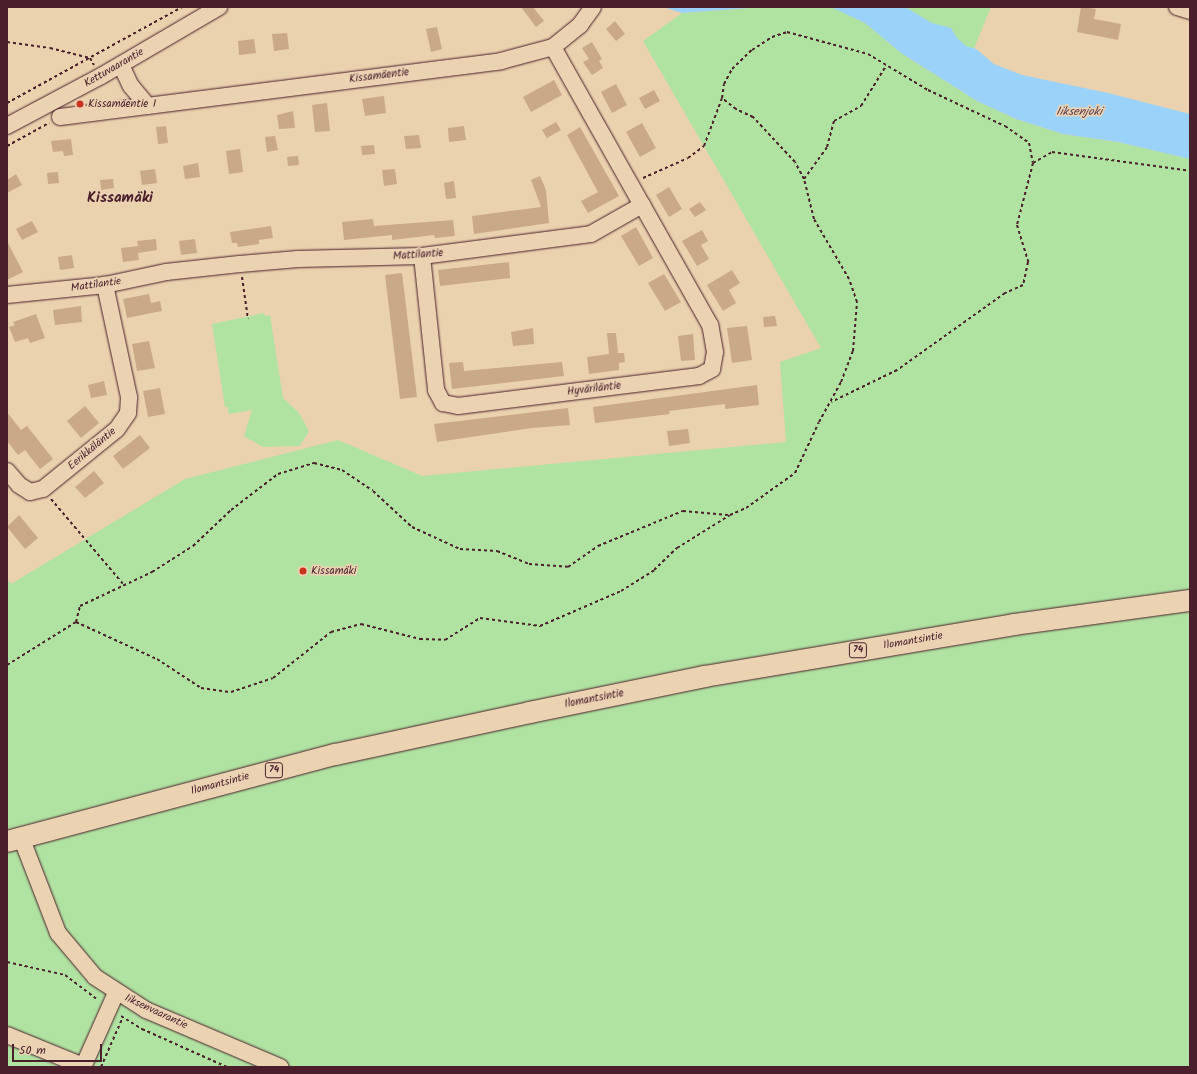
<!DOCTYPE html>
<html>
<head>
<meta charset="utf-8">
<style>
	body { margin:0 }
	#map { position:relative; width:1197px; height:1074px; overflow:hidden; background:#ebd2af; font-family:Kalam,sans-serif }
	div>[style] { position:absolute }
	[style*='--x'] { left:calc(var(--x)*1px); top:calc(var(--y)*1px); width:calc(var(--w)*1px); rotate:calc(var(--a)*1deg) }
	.green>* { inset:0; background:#b0e2a2 }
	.water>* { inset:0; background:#9ad2f9 }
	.building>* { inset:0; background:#c9a986 }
	.path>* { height:2px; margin-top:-1px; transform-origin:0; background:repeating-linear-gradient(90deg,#4a1f2b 0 3px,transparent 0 6px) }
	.roads { filter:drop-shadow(0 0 1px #4a1f2b) drop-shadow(0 0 1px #4a1f2b) }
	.minor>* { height:16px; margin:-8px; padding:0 8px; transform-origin:8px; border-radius:8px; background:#ebd2b3 }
	.major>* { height:21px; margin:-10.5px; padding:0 10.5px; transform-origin:10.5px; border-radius:10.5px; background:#ebd2b3 }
	.dots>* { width:11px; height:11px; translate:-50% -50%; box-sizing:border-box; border:2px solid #ebd2b3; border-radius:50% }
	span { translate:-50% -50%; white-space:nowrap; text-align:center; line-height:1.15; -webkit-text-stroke:3.5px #ebd2b3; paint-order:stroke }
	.shield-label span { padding:1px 3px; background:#ebd2b3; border:1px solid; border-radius:3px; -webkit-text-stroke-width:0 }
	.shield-label { font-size:10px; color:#4a1f2b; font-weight:700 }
	.street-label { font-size:11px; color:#4a1f2b }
	.poi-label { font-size:11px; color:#4a1f2b }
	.left { translate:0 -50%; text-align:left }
	.water-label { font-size:12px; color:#563a4a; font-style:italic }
	.district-label { font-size:15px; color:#4a1f2b; font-weight:700 }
	.frame { position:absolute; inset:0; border:8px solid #4a1f2b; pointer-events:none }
	.scale { position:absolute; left:12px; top:1044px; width:90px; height:18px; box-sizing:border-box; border:2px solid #4a1f2b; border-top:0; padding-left:5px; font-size:12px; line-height:14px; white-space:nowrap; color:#4a1f2b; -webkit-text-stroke:3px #ebd2b3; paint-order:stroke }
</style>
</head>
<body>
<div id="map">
	<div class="green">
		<i style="clip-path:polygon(762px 7px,835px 8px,865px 23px,901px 53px,977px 101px,1016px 119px,1063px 134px,1118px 142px,1190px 159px,1190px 1067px,7px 1067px,7px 579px,11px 584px,185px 479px,338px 440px,422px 476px,786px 442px,780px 362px,821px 348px,643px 41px,682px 13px)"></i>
		<i style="clip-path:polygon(901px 7px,991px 7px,973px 51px)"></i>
		<i style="clip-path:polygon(264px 313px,265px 316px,270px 315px,283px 398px,299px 413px,309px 431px,300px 446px,263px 447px,244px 436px,252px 410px,229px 414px,228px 407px,225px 407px,212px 324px)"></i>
	</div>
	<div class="water">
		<i style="clip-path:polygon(663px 7px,762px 7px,682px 13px)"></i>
		<i style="clip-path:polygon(831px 7px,905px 7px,932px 23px,951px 28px,957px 38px,966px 46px,976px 49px,994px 64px,1022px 75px,1108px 93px,1190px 114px,1190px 159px,1118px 142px,1063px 134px,1016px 119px,977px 101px,901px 53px,865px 23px)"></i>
	</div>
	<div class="building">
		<i style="clip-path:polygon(521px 7px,533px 7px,544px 21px,536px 27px)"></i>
		<i style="clip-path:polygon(1081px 7px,1096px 9px,1094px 19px,1121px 24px,1118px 40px,1077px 32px)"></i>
		<i style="clip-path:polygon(615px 21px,625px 34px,616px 41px,606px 29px)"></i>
		<i style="clip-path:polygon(437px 27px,442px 49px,431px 52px,426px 29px)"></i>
		<i style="clip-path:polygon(287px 33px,289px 49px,274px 51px,272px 34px)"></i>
		<i style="clip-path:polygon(254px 39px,256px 53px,239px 55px,238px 41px)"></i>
		<i style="clip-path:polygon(592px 42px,602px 59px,599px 61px,603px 68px,592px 75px,583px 62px,589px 59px,582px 48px)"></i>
		<i style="clip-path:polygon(554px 80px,562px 95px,531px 112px,523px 97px)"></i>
		<i style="clip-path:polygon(616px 84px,627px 105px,612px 113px,601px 92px)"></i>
		<i style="clip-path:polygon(654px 90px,660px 101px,645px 109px,639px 98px)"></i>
		<i style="clip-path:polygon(384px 96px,386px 113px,365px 116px,362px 99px)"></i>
		<i style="clip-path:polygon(327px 103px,330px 131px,315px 132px,312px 105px)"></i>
		<i style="clip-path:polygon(293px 111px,295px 128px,279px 129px,277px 115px)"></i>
		<i style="clip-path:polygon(556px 122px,561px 130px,547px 138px,542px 130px)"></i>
		<i style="clip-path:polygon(642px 123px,656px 148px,640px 157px,626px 132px)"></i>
		<i style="clip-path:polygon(166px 126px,168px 143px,158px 144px,156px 127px)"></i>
		<i style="clip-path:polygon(464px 126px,466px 140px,449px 142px,448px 128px)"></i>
		<i style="clip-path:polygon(580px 127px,619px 196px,588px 213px,581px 201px,598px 192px,567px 135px)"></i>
		<i style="clip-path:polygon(419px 135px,421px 148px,406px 149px,404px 136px)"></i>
		<i style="clip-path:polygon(275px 136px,278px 150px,267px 152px,265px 137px)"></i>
		<i style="clip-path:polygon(71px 139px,73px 155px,64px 156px,63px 151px,53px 152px,51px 141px)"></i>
		<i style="clip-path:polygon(374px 145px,375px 154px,362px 155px,361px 146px)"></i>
		<i style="clip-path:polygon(240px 149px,243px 172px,229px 174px,226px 151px)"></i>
		<i style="clip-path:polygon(298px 156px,299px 165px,288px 166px,287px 157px)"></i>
		<i style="clip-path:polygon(198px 163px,200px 177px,185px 179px,183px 166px)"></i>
		<i style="clip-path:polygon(155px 169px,157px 183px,142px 185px,140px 171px)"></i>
		<i style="clip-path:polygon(395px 169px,397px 184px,384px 186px,382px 170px)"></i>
		<i style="clip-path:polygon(58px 172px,59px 183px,48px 184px,47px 173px)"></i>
		<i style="clip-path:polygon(16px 174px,22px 185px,7px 193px,7px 180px)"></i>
		<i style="clip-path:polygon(540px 176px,546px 190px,549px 223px,474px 234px,472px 216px,541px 207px,531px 180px)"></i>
		<i style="clip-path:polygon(113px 179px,114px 188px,101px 190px,100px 180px)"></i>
		<i style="clip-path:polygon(454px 181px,456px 198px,446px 199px,444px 183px)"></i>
		<i style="clip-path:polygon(669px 187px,682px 209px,669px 217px,656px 195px)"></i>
		<i style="clip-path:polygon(700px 202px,706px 210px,695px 217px,689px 209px)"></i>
		<i style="clip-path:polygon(373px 219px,374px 226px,453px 220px,455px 236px,435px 238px,434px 235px,392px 240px,392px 235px,344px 240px,342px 222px)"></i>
		<i style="clip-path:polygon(32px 221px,38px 232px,22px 240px,16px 229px)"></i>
		<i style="clip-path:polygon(271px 226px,273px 238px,259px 240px,259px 244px,238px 247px,237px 243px,232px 243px,230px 232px)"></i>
		<i style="clip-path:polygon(636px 227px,653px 258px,639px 266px,621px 236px)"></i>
		<i style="clip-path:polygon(702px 230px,708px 241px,701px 245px,709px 259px,697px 266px,682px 241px)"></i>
		<i style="clip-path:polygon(156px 239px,157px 250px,138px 253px,139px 260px,123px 262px,121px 248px,138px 246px,137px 241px)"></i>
		<i style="clip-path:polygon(195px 239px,197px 253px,181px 255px,179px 241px)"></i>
		<i style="clip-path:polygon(7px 241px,23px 272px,7px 280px)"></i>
		<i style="clip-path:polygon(72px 255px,74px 268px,60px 270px,58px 257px)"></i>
		<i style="clip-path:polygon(509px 262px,510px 278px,440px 286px,438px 270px)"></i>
		<i style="clip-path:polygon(732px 270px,740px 283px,729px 290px,736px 303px,723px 311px,707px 285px)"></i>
		<i style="clip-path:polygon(402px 273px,417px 397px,400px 399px,385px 275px)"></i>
		<i style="clip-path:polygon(664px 274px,681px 302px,665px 311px,648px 283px)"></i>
		<i style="clip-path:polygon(149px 294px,151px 303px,160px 301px,162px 311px,127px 318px,123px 299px)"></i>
		<i style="clip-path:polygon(81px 306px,82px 322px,55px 325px,53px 310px)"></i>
		<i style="clip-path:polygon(36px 314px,45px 338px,30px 343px,28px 338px,15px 342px,9px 327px,15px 325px,13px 322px)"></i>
		<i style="clip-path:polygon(775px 316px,777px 326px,764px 327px,763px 317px)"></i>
		<i style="clip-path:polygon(747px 326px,752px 360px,732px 363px,727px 328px)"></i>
		<i style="clip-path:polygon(533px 328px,534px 344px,513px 346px,511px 332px)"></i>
		<i style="clip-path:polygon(607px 333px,616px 333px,618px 353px,624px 353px,625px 362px,619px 363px,619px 370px,589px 374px,587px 357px,609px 354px)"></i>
		<i style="clip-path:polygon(693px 334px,695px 360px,681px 361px,678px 336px)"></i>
		<i style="clip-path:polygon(149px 341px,155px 368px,137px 371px,132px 344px)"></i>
		<i style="clip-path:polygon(463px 362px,464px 371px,562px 362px,564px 376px,452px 389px,449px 363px)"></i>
		<i style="clip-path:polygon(104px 381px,107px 395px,91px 398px,88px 385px)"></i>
		<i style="clip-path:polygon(757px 385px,759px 405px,725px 409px,725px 404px,669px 411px,670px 414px,595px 423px,593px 407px)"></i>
		<i style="clip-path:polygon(160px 388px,165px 414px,148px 417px,143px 391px)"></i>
		<i style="clip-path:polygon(85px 406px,99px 423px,81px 438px,67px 421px)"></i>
		<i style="clip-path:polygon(568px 408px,570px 425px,532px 428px,437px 442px,434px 424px)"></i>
		<i style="clip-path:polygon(7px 412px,21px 430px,27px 426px,53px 459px,40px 469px,25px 450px,18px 455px,7px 441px)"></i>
		<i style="clip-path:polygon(688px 429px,690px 443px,669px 446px,667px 431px)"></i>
		<i style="clip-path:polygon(140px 435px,150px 448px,123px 469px,113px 456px)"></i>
		<i style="clip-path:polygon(94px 471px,104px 483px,85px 498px,75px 487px)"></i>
		<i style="clip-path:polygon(19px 515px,38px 538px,25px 549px,7px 527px)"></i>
	</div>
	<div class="path">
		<i style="--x:7;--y:42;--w:43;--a:7.9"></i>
		<i style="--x:50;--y:48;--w:41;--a:14"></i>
		<i style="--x:90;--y:58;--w:8;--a:60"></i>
		<i style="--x:7;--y:103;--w:200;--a:-28.7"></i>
		<i style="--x:7;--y:146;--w:48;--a:-28.7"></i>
		<i style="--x:1033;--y:163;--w:22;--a:-30"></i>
		<i style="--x:1052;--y:152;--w:139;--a:7.8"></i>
		<i style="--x:643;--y:178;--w:49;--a:-24"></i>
		<i style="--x:688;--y:158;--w:20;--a:-37"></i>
		<i style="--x:704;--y:146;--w:51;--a:-69.4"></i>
		<i style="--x:804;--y:179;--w:39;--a:-54"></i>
		<i style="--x:827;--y:147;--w:27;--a:-75"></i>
		<i style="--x:834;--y:121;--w:31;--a:-29"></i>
		<i style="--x:861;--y:106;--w:47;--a:-58"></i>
		<i style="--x:242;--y:277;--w:42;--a:81.9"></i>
		<i style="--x:51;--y:499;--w:111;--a:49.7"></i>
		<i style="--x:76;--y:622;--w:89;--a:24.6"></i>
		<i style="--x:157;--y:659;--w:53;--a:33.4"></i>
		<i style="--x:201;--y:688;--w:30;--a:8"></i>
		<i style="--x:231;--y:692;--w:44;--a:-18.4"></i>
		<i style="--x:273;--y:678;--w:74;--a:-38.4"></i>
		<i style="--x:331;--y:632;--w:31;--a:-15"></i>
		<i style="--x:361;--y:624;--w:61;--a:14.3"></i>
		<i style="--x:420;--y:639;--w:25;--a:2"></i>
		<i style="--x:445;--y:640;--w:41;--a:-32.2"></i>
		<i style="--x:480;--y:618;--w:61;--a:7.6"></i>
		<i style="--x:540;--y:626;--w:88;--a:-23.4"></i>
		<i style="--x:621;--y:591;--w:39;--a:-32"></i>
		<i style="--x:654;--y:570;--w:32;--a:-44"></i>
		<i style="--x:677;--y:548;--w:62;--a:-31.9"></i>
		<i style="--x:730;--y:515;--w:17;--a:-24"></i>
		<i style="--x:746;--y:508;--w:60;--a:-35.5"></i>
		<i style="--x:795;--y:473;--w:56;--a:-64.8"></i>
		<i style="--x:819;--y:422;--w:46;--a:-61.2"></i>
		<i style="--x:841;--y:382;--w:33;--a:-69"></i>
		<i style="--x:853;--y:351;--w:49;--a:-85.3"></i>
		<i style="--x:857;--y:302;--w:24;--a:-109"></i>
		<i style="--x:849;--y:279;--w:69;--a:-120.3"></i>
		<i style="--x:814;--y:219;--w:41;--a:-104"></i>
		<i style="--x:804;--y:179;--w:19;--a:-118"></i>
		<i style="--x:795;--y:162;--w:62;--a:-133"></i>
		<i style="--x:753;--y:117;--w:19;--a:-155"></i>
		<i style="--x:736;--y:109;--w:18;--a:-142"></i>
		<i style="--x:722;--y:98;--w:14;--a:-82"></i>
		<i style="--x:724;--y:84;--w:17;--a:-62"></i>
		<i style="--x:732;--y:69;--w:28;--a:-44"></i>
		<i style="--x:752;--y:50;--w:24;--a:-33"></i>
		<i style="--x:772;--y:37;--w:16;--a:-18"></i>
		<i style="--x:787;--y:32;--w:84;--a:15.2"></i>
		<i style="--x:868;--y:54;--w:70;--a:31"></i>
		<i style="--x:928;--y:90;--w:85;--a:25.1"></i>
		<i style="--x:1005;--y:126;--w:29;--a:35"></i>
		<i style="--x:1029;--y:143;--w:20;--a:79"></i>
		<i style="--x:1033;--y:163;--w:64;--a:104.5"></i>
		<i style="--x:1017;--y:225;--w:39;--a:73"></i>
		<i style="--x:1028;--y:262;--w:24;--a:102"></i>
		<i style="--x:1023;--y:285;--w:20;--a:156"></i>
		<i style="--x:1005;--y:293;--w:133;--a:144.5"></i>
		<i style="--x:897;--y:370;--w:73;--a:154.1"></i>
		<i style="--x:7;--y:665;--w:81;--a:-31.9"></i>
		<i style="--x:76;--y:622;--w:16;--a:-76"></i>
		<i style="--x:80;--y:606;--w:80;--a:-25.3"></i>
		<i style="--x:152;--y:572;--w:49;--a:-32.4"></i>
		<i style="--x:193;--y:546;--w:52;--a:-43.5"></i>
		<i style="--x:231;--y:510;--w:59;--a:-37.5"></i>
		<i style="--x:278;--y:474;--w:38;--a:-17"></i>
		<i style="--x:314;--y:463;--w:29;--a:14"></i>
		<i style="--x:342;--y:470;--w:37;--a:34"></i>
		<i style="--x:373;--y:491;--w:53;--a:42.7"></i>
		<i style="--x:412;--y:527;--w:53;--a:24.6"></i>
		<i style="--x:460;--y:549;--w:37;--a:3"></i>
		<i style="--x:497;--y:551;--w:35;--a:22"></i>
		<i style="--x:529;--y:564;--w:39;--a:4"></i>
		<i style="--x:568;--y:567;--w:37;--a:-35"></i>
		<i style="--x:598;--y:546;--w:92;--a:-22.4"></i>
		<i style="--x:683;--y:511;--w:45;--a:5.1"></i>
		<i style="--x:7;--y:962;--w:59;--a:12.6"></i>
		<i style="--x:65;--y:975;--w:41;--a:37.1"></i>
		<i style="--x:121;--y:1016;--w:25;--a:32"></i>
		<i style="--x:142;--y:1029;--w:93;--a:24.1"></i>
		<i style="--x:101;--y:1067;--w:55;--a:-66.3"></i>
	</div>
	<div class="roads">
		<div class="minor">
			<i style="--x:1177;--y:7;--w:14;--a:17"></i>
			<i style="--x:121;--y:65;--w:23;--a:65"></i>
			<i style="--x:131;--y:86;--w:26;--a:50"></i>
			<i style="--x:60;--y:117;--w:445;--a:-7.2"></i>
			<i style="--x:501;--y:61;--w:54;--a:-15.1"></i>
			<i style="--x:553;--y:47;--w:35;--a:-39"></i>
			<i style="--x:580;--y:25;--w:22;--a:-54"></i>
			<i style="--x:7;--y:126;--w:106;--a:-28"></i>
			<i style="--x:101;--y:76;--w:137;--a:-30.3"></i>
			<i style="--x:422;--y:256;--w:135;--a:84"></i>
			<i style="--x:436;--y:390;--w:15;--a:62"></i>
			<i style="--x:443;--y:403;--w:15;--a:11"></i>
			<i style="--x:458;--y:406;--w:243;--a:-7.1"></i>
			<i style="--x:699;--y:376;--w:15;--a:-28"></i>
			<i style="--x:712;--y:369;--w:17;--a:-80"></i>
			<i style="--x:715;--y:352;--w:27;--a:-100"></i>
			<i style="--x:710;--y:325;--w:138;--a:-119.5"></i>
			<i style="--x:7;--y:295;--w:99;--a:-5.8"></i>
			<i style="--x:105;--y:285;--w:62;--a:-12"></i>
			<i style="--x:166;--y:272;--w:74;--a:-6.2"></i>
			<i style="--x:240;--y:264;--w:58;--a:-4.9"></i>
			<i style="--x:298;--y:259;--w:124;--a:-1.4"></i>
			<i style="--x:422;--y:256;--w:170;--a:-7.4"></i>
			<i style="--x:591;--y:234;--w:59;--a:-29.6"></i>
			<i style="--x:642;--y:205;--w:181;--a:-119.4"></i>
			<i style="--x:7;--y:471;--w:18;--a:49"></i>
			<i style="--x:19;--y:485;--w:13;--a:32"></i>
			<i style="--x:30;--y:492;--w:13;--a:-13"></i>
			<i style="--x:43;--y:489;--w:95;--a:-39"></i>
			<i style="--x:117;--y:429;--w:19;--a:-55"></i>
			<i style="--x:128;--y:413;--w:16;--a:-86"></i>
			<i style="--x:129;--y:397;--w:115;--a:-102.1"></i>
			<i style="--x:21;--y:837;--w:103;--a:68.9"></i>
			<i style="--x:58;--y:933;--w:57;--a:49.9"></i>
			<i style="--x:95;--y:977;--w:61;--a:32.9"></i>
			<i style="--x:146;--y:1010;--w:146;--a:23"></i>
			<i style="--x:7;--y:1035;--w:82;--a:22.2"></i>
			<i style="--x:83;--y:1067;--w:81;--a:-66"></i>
		</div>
		<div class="major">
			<i style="--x:7;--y:841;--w:339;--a:-14.9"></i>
			<i style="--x:335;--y:754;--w:198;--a:-12.2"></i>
			<i style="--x:529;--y:712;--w:179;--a:-11.6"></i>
			<i style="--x:704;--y:676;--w:314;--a:-9.5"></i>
			<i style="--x:1014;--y:624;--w:178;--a:-7.8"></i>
		</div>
	</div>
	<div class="dots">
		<i style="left:80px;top:104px;background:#c8321e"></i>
		<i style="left:303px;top:571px;background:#c8321e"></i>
	</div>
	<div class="shield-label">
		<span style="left:858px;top:650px">74</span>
		<span style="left:274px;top:770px">74</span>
	</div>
	<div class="street-label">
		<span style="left:114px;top:68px;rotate:-30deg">Kettuvaarantie</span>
		<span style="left:379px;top:76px;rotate:-7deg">Kissamäentie</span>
		<span style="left:418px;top:255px;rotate:-4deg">Mattilantie</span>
		<span style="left:96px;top:285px;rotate:-8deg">Mattilantie</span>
		<span style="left:594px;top:389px;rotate:-7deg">Hyväriläntie</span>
		<span style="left:92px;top:449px;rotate:-40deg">Eerikkäläntie</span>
		<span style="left:913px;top:641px;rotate:-10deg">Ilomantsintie</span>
		<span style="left:594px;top:699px;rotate:-11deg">Ilomantsintie</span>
		<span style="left:220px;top:784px;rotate:-15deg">Ilomantsintie</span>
		<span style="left:156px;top:1012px;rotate:25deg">Iiksenvaarantie</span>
	</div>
	<div class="poi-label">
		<span class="left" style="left:88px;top:104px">Kissamäentie I</span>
		<span class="left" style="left:311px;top:571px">Kissamäki</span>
	</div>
	<div class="water-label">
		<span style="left:1079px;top:112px">Iiksenjoki</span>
	</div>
	<div class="district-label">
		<span style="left:120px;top:199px">Kissamäki</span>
	</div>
	<div class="frame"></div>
	<div class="scale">50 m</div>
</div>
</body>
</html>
